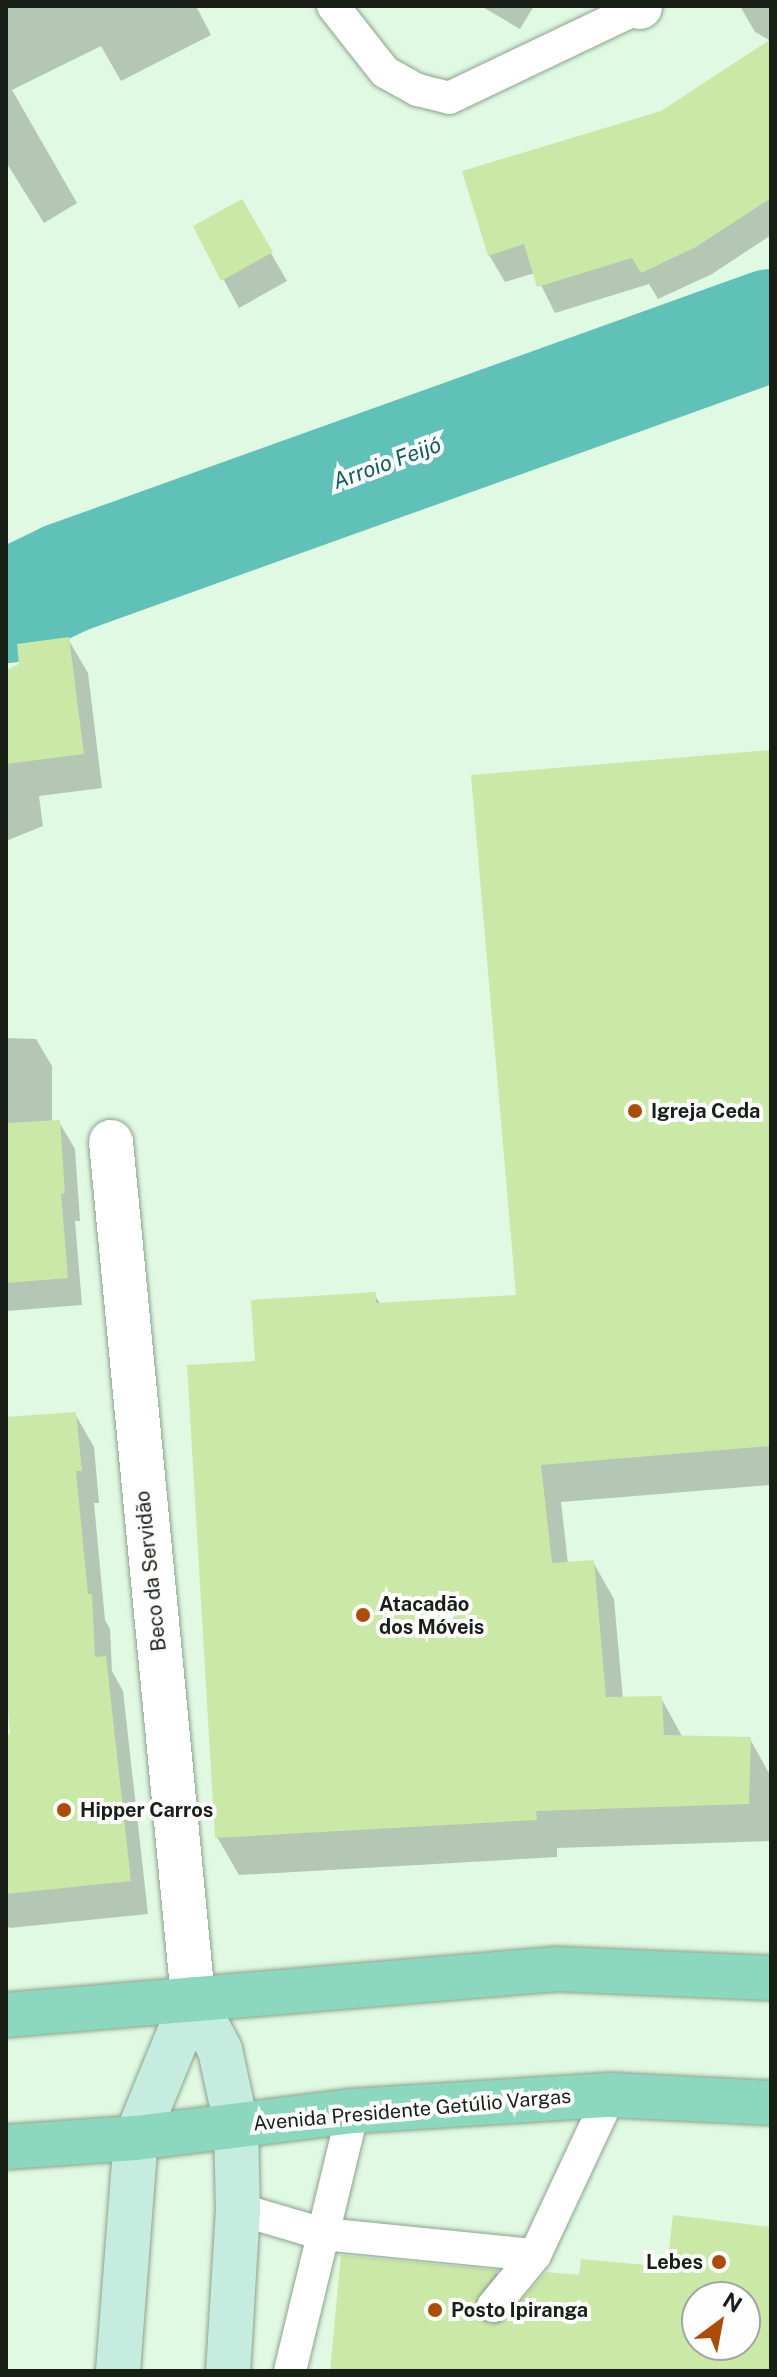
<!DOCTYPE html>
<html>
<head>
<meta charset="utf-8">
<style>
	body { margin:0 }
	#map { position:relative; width:777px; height:2377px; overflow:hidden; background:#e0f9e2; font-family:"Public Sans",sans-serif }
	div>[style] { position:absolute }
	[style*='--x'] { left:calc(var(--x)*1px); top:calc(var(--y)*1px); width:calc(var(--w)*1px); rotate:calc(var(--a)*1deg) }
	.shadow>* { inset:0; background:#0003 }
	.river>* { height:112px; margin:-56px; padding:0 56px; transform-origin:56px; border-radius:56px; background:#60c1b8 }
	.building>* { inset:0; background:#cae8a6 }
	.roads { filter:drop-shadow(0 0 2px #8ca28e) drop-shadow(0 0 2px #8ca28e) }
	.service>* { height:32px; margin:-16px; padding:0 16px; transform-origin:16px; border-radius:16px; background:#fff }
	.minor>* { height:44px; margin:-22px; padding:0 22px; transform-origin:22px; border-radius:22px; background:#fff }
	.secondary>* { height:44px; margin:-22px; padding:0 22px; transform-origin:22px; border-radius:22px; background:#c5ecdf }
	.primary>* { height:44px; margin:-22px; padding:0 22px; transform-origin:22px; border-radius:22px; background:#8bd8bf }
	.dots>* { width:22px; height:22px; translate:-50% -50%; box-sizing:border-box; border:4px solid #fefefe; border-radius:50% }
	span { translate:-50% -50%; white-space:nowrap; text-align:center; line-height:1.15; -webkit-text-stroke:8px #fefefe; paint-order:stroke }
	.poi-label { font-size:20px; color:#171f17; font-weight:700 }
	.left { translate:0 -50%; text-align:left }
	.right { translate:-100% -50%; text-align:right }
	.street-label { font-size:20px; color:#171f17 }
	.water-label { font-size:22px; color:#0c605a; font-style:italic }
	.frame { position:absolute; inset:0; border:8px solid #171f17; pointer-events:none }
	.north { position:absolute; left:681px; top:2281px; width:80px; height:80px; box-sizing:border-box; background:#fefefe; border:2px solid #a2a5a2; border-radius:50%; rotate:32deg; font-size:22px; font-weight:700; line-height:32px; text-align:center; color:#171f17 }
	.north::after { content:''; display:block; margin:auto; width:28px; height:36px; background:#ad4c04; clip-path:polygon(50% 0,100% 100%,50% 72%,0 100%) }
</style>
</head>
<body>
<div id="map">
	<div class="shadow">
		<i style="clip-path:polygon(6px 6px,196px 6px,211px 35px,121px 81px,101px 46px,12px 90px,77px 203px,44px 223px,6px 162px)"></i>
		<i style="clip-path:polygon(481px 6px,534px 6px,520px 29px)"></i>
		<i style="clip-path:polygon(740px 6px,771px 6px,771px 41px,755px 32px)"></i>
		<i style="clip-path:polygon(771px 41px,771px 235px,712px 274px,658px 299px,649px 284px,555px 313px,535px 273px,505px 282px,489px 255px,662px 112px)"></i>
		<i style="clip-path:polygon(241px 201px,287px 281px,239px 308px,195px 227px)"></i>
		<i style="clip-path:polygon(68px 639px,88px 673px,102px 788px,39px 796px,43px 826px,6px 841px,6px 672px)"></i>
		<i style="clip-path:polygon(771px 752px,771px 1485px,561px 1502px,568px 1564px,593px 1562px,614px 1599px,623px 1699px,661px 1698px,683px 1738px,750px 1739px,771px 1777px,769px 1841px,557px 1848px,557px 1857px,239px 1875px,217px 1837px,257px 1363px,374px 1294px,381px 1305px,518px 1297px)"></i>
		<i style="clip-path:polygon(6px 1038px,36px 1039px,52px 1066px,52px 1122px,59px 1122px,75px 1149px,80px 1221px,75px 1221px,82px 1305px,6px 1311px)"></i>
		<i style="clip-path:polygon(75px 1414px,94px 1447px,99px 1503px,94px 1503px,105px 1620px,110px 1629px,112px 1671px,123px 1691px,148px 1914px,9px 1928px,6px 1922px,6px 1742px,12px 1733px,6px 1670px,6px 1419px)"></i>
		<i style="clip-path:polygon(evenodd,771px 2229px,771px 2371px,332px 2371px,343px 2257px,496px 2272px,518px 2309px,581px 2277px,669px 2269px,771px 2229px,697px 2297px,745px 2297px,745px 2345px,697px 2345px,697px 2297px)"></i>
	</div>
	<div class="river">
		<i style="--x:6;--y:607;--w:67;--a:-25.8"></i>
		<i style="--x:66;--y:578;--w:749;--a:-19.74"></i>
	</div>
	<div class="building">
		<i style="clip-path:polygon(771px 39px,771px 198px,696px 247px,641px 273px,632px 258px,537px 287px,524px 244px,488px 256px,462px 171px,661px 111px)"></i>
		<i style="clip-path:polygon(242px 199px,273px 252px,221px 281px,193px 226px)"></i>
		<i style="clip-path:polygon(69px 637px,84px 754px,6px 764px,6px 670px,19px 664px,17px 644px)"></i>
		<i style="clip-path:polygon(771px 750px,771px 1446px,541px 1465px,552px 1563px,594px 1560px,606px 1697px,662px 1696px,664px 1735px,751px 1737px,749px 1804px,536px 1811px,537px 1820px,215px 1838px,187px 1365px,255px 1361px,251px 1300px,376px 1292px,376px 1303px,516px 1295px,471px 775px)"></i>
		<i style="clip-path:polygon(60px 1120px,65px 1193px,61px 1194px,68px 1278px,6px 1283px,6px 1123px)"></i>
		<i style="clip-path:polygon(76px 1412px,82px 1471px,76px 1471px,88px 1594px,92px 1594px,95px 1657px,106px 1656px,131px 1881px,6px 1894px,6px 1738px,10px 1733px,6px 1691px,6px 1417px)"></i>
		<i style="clip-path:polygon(evenodd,673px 2215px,771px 2227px,771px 2371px,330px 2371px,341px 2255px,498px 2270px,474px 2304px,480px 2320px,499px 2324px,546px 2272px,579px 2275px,581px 2259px,667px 2267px,673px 2215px,697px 2297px,745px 2297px,745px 2345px,697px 2345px,697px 2297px)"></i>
	</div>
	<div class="roads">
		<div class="service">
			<i style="--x:333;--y:6;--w:84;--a:51.8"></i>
			<i style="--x:385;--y:72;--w:38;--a:29"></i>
			<i style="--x:418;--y:90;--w:32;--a:14"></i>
			<i style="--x:449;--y:98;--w:212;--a:-25.5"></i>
			<i style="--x:238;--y:2209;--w:89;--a:16.4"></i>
			<i style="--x:323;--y:2234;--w:213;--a:5.7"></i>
			<i style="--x:535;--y:2255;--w:177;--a:-64.9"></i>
			<i style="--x:493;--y:2306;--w:66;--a:-50.5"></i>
			<i style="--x:290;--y:2371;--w:268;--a:-76.4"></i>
		</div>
		<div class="minor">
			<i style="--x:640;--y:7;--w:1;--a:-90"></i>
			<i style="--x:111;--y:1142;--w:861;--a:84.53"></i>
		</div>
		<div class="secondary">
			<i style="--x:193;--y:1999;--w:58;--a:62.1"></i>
			<i style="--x:220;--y:2050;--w:76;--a:77.8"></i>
			<i style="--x:236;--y:2124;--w:85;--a:88.7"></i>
			<i style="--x:238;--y:2209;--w:162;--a:93.5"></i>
			<i style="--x:118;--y:2371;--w:234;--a:-85.6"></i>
			<i style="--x:136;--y:2138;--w:150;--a:-67.7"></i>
		</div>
		<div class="primary">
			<i style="--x:6;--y:2015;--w:553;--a:-4.77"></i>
			<i style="--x:557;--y:1969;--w:214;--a:2.4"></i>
			<i style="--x:6;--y:2147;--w:130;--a:-4"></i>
			<i style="--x:136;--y:2138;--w:219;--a:-7.1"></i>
			<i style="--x:353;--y:2111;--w:257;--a:-3.6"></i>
			<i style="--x:610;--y:2095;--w:161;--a:2.8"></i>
		</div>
	</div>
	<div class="dots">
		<i style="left:635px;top:1111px;background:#ad4c04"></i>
		<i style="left:363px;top:1615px;background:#ad4c04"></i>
		<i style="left:64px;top:1810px;background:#ad4c04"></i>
		<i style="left:719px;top:2262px;background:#ad4c04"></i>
		<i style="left:435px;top:2310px;background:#ad4c04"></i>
	</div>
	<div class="poi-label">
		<span class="left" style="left:651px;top:1111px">Igreja Ceda</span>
		<span class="left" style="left:379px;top:1616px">Atacadão<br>dos Móveis</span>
		<span class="left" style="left:80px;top:1810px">Hipper Carros</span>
		<span class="right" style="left:703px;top:2262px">Lebes</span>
		<span class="left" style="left:451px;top:2310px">Posto Ipiranga</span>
	</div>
	<div class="street-label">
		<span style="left:151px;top:1571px;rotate:-96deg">Beco da Servidão</span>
		<span style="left:412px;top:2110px;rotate:-5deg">Avenida Presidente Getúlio Vargas</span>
	</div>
	<div class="water-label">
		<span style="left:387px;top:463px;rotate:-20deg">Arroio Feijó</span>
	</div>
	<div class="frame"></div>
	<div class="north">N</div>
</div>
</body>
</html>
